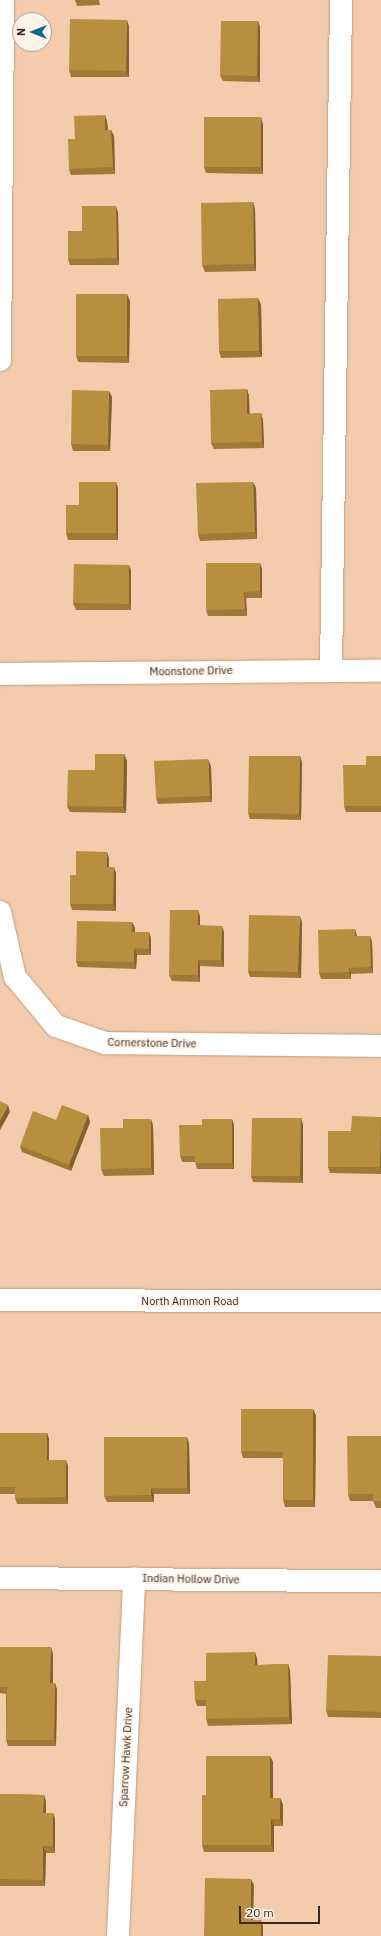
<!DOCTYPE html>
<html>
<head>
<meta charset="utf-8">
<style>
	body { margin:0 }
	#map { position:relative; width:381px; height:1936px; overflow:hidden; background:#f2ccad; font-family:"IBM Plex Sans",sans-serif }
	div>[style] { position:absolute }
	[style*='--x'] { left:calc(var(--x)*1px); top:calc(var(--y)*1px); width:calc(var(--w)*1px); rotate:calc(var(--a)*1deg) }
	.roads { filter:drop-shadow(0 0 1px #c29e80) drop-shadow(0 0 1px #c29e80) }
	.street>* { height:22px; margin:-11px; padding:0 11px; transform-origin:11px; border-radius:11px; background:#fff }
	.secondary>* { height:22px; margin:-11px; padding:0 11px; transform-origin:11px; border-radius:11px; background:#fff }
	.wall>* { inset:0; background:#9e7a36 }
	.shaded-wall>* { inset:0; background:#81632c }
	.building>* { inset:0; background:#b88e3f }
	span { translate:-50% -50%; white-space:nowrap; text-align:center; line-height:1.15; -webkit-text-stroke:4px #fef2e9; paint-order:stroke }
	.street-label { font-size:11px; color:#392a1e }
	.north { position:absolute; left:12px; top:12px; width:40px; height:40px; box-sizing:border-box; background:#fef2e9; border:1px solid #afa298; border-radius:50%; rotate:270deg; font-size:11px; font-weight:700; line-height:16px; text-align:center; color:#392a1e }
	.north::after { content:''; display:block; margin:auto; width:14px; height:18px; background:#0e6697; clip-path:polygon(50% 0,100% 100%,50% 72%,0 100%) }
	.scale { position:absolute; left:239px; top:1906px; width:81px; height:18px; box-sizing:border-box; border:2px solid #392a1e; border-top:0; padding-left:5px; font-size:12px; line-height:14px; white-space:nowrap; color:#392a1e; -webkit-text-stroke:3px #fef2e9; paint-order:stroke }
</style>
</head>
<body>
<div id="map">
	<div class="roads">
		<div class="street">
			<i style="--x:0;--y:360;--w:360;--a:-89.5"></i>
			<i style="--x:331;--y:669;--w:669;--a:-89.14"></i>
			<i style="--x:0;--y:674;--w:381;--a:-0.5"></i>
			<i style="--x:0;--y:912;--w:67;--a:77"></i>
			<i style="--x:15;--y:977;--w:64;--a:50.1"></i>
			<i style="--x:56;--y:1026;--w:52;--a:19.1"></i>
			<i style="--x:105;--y:1043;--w:276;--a:0.6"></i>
			<i style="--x:0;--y:1578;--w:381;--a:0.5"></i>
			<i style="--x:118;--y:1936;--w:358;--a:-87.4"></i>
		</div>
		<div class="secondary">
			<i style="--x:0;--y:1300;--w:381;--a:0.2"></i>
		</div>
	</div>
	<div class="wall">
		<i style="clip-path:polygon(75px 0,99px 0,100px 5px,77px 6px)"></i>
		<i style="clip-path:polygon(258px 21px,260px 27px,260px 82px,223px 81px,220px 75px)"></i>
		<i style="clip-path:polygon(129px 26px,129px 77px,71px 77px,69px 70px)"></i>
		<i style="clip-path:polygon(107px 121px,108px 130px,111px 130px,114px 136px,115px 174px,71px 175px,69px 169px,75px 139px)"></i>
		<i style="clip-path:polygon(263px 124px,263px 174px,206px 173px,204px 167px)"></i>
		<i style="clip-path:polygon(253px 202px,255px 209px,256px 271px,205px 272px,202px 265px)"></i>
		<i style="clip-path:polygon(118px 212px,119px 265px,70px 265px,68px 259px,82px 231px)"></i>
		<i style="clip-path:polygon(258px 298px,261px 305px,262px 357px,221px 358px,219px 351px)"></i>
		<i style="clip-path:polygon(130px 301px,129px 363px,78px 362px,76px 356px)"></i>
		<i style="clip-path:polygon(247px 389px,249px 396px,249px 414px,261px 413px,263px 420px,264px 448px,214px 449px,211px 443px)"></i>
		<i style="clip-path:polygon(112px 397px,110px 451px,73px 451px,71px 444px)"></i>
		<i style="clip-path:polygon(118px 488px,118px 540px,68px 540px,66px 533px,79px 505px)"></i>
		<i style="clip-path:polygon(256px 488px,257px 539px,200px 541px,198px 534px)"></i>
		<i style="clip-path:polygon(260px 563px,262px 569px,262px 598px,246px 598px,247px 616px,208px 616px,206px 610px)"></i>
		<i style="clip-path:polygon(129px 565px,131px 571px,131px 610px,76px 610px,73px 603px)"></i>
		<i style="clip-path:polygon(124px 754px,127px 761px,126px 813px,70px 812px,67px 806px,95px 770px)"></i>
		<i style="clip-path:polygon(300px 756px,302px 763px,301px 820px,250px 819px,248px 813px)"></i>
		<i style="clip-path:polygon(381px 756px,381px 812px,346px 812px,344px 806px)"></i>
		<i style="clip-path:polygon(211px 766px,212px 802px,158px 804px,156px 798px)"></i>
		<i style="clip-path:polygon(109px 858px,109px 867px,116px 873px,116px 911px,72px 910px,70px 904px,76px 875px)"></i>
		<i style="clip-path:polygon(198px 910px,200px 917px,200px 925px,224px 932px,224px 967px,200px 966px,200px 982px,172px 981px,169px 975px)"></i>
		<i style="clip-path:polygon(132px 922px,135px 928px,135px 932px,149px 932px,151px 939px,151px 955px,137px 955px,136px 969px,78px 967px,76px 961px)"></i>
		<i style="clip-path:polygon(302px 922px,301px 978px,250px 977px,248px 971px)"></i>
		<i style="clip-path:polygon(357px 936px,370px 936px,372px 942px,373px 973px,351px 974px,351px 979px,321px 979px,319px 973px)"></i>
		<i style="clip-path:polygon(88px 1115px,90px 1122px,71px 1171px,22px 1152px,20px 1146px,56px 1120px)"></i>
		<i style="clip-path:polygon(301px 1118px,303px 1125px,303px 1183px,253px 1182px,251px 1176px)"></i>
		<i style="clip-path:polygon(381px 1118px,381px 1174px,330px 1173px,328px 1167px,351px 1131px)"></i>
		<i style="clip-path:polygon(153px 1125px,154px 1175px,104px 1176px,101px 1169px,123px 1128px)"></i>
		<i style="clip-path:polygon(234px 1125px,234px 1169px,197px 1169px,195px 1162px,182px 1162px,180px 1156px)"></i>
		<i style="clip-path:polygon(313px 1409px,316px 1416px,315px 1507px,285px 1507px,283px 1500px,283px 1458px,243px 1458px,241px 1451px)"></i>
		<i style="clip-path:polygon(0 1433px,47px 1433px,49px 1439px,49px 1460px,68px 1466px,68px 1504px,17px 1504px,15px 1498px,15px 1494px,0 1494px)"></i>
		<i style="clip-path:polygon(381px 1436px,381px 1508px,376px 1508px,373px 1501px,350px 1501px,348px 1494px)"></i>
		<i style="clip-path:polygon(189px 1443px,190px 1494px,154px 1494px,154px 1502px,107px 1502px,104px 1496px)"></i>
		<i style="clip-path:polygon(0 1647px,53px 1654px,53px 1683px,55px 1683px,57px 1690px,56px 1746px,8px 1746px,6px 1740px,6px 1694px,0 1693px)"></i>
		<i style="clip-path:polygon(381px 1656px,381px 1718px,328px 1717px,326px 1710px)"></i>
		<i style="clip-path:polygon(257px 1658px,257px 1665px,288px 1664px,290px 1671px,292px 1724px,208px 1726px,206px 1719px,206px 1706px,197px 1706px,195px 1700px,206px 1681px)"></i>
		<i style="clip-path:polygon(270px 1756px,273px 1762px,273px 1798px,280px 1798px,283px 1805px,283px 1826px,274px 1826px,274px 1852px,204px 1852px,202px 1845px,206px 1795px)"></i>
		<i style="clip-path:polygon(0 1794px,44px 1795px,46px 1802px,46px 1813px,53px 1813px,55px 1819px,55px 1853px,46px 1853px,45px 1886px,0 1886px)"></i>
	</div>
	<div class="shaded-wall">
		<i style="clip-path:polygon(127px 20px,129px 26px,129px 77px,126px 71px)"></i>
		<i style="clip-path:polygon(258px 21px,260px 27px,260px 82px,257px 76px)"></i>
		<i style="clip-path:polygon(105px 115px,107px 121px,108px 137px,105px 130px)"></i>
		<i style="clip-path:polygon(261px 117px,263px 124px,263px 174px,261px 167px)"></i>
		<i style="clip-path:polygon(111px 130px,114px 136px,115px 174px,113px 167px)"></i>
		<i style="clip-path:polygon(253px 202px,255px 209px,256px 271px,254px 264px)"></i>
		<i style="clip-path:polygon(116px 206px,118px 212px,119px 265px,117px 258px)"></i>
		<i style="clip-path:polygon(127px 294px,130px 301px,129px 363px,127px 356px)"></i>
		<i style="clip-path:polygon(258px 298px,261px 305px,262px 357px,259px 351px)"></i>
		<i style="clip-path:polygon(247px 389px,249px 396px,250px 420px,247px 414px)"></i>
		<i style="clip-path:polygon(109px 391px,112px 397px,110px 451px,108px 445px)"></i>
		<i style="clip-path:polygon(261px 413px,263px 420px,264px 448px,262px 442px)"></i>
		<i style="clip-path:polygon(116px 482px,118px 488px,118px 540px,116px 533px)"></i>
		<i style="clip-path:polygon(253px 482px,256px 488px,257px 539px,255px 532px)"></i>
		<i style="clip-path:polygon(260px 563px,262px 569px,262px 598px,260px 591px)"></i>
		<i style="clip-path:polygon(129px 565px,131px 571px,131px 610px,129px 604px)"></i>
		<i style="clip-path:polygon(244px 592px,246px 598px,247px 616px,245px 609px)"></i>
		<i style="clip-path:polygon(124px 754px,127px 761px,126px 813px,123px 807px)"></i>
		<i style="clip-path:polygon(300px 756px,302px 763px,301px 820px,299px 814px)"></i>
		<i style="clip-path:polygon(208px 759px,211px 766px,212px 802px,210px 796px)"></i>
		<i style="clip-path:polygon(107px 852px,109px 858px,109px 873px,107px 867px)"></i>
		<i style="clip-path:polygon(114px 867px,116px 873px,116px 911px,113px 904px)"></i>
		<i style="clip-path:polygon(198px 910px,200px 917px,200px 932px,198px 925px)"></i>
		<i style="clip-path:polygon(300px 916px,302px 922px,301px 978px,298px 972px)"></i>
		<i style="clip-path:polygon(132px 922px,135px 928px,135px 938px,132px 932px)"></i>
		<i style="clip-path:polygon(222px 926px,224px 932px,224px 967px,221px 960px)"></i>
		<i style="clip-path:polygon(355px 929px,357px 936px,357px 942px,355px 936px)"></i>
		<i style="clip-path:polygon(149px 932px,151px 939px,151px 955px,149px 949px)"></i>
		<i style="clip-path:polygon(370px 936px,372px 942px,373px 973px,371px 967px)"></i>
		<i style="clip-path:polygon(134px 948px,137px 955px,136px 969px,134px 962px)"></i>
		<i style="clip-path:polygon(198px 960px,200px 966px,200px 982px,198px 975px)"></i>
		<i style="clip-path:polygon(349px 968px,351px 974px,351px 979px,349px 972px)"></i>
		<i style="clip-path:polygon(8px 1105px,10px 1112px,0 1130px,0 1120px)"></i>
		<i style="clip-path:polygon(88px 1115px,90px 1122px,71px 1171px,69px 1165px)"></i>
		<i style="clip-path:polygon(381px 1117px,381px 1170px,380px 1167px)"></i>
		<i style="clip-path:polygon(301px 1118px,303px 1125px,303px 1183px,300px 1176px)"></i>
		<i style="clip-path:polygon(151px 1119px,153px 1125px,154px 1175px,151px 1168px)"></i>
		<i style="clip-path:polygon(232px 1119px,234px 1125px,234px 1169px,232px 1163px)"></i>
		<i style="clip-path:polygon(313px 1409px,316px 1416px,315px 1507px,313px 1500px)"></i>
		<i style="clip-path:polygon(47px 1433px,49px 1439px,49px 1466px,47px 1460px)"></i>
		<i style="clip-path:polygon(187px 1437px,189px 1443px,190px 1494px,187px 1488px)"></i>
		<i style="clip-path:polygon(66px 1460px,68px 1466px,68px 1504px,66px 1497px)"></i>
		<i style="clip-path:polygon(151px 1488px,154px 1494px,154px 1502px,151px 1495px)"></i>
		<i style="clip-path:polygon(51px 1647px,53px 1654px,53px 1690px,50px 1683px)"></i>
		<i style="clip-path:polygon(255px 1652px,257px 1658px,258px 1671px,255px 1665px)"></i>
		<i style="clip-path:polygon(288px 1664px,290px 1671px,292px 1724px,289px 1717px)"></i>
		<i style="clip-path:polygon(55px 1683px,57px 1690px,56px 1746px,54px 1740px)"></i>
		<i style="clip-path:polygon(270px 1756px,273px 1762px,273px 1805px,270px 1798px)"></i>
		<i style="clip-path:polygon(44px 1795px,46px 1802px,46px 1819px,43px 1813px)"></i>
		<i style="clip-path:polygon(280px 1798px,283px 1805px,283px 1826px,280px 1819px)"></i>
		<i style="clip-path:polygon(53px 1813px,55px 1819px,55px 1853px,53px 1846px)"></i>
		<i style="clip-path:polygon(271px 1819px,274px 1826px,274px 1852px,271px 1845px)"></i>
		<i style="clip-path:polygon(43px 1846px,46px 1853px,45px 1886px,43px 1880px)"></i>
		<i style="clip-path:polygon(251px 1879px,254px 1885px,253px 1926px,251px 1920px)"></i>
		<i style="clip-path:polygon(261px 1920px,263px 1926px,263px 1936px,261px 1936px)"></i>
	</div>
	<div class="building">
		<i style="clip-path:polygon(70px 19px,127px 20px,126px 71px,69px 70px)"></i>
		<i style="clip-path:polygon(221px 21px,258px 21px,257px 76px,220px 75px)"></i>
		<i style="clip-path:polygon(105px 115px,105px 130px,111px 130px,113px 167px,69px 169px,68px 139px,75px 139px,74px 116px)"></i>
		<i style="clip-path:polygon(204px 117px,261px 117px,261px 167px,204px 167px)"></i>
		<i style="clip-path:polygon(253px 202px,254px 264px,202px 265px,201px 203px)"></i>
		<i style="clip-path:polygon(82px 206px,116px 206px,117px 258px,68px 259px,68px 231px,82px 231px)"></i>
		<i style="clip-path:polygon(76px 294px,127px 294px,127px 356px,76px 356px)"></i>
		<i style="clip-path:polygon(258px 298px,259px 351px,219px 351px,218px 299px)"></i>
		<i style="clip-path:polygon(247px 389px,247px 414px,261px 413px,262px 442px,211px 443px,210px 390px)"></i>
		<i style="clip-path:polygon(72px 390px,109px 391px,108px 445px,71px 444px)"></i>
		<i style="clip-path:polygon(79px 482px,116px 482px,116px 533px,66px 533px,66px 505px,79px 505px)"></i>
		<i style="clip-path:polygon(253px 482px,255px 532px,198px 534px,196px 483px)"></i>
		<i style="clip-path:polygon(206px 563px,260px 563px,260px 591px,244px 592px,245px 609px,206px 610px)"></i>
		<i style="clip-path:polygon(74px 564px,129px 565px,129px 604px,73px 603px)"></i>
		<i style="clip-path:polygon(95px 754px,124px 754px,123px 807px,67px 806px,68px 770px,95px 770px)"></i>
		<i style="clip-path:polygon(249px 756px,300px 756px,299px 814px,248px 813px)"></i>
		<i style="clip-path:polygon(366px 756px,381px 756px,381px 806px,344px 806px,343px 765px,366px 765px)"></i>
		<i style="clip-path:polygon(208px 759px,210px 796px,156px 798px,154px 761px)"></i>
		<i style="clip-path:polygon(76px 851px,107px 852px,107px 867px,114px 867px,113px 904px,70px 904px,70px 875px,76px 875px)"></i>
		<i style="clip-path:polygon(170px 910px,198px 910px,198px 925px,222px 926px,221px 960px,198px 960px,198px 975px,169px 975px)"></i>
		<i style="clip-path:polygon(249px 915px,300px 916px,298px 972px,248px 971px)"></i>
		<i style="clip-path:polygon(77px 921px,132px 922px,132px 932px,149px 932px,149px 949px,134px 948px,134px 962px,76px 961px)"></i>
		<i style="clip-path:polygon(355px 929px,355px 936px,370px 936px,371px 967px,349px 968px,349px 972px,319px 973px,318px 930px)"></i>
		<i style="clip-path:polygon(0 1101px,8px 1105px,0 1120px)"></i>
		<i style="clip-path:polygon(62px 1105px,88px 1115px,69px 1165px,20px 1146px,33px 1111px,56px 1120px)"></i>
		<i style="clip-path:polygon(352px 1116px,381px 1117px,380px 1167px,328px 1167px,328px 1131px,351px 1131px)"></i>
		<i style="clip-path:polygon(252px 1118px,301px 1118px,300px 1176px,251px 1176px)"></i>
		<i style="clip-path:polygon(123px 1119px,151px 1119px,151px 1168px,101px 1169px,100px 1128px,123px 1128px)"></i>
		<i style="clip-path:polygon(202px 1119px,232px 1119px,232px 1163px,195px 1163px,195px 1156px,180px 1156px,179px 1125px,202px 1125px)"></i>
		<i style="clip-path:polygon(241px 1409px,313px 1409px,313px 1500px,283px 1500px,283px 1452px,241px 1451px)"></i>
		<i style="clip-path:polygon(0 1433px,47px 1433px,47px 1460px,66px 1460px,66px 1497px,15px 1498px,15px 1487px,0 1487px)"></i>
		<i style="clip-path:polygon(347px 1436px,381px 1436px,381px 1501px,373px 1501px,373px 1494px,348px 1494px)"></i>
		<i style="clip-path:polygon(104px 1437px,187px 1437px,187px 1488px,151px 1488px,151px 1495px,104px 1496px)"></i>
		<i style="clip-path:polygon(0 1647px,51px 1647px,50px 1683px,55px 1683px,54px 1740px,6px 1740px,7px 1687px,0 1687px)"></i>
		<i style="clip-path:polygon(255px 1652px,255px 1665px,288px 1664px,289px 1717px,206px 1719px,206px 1700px,195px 1700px,194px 1681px,206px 1681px,206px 1653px)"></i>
		<i style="clip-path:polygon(328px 1655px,381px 1656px,381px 1712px,326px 1710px)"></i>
		<i style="clip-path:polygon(206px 1756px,270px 1756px,270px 1798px,280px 1798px,280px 1819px,271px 1819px,271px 1845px,202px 1845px,202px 1795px,206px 1795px)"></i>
		<i style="clip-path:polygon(0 1794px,44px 1795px,43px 1813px,53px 1813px,53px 1846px,43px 1846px,43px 1880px,0 1879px)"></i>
		<i style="clip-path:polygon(205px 1878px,251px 1879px,251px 1920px,261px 1920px,261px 1936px,204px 1936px)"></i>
	</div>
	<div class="street-label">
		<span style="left:191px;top:671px;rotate:-1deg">Moonstone Drive</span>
		<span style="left:152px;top:1043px;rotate:1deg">Cornerstone Drive</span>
		<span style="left:190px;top:1301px">North Ammon Road</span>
		<span style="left:191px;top:1579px;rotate:1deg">Indian Hollow Drive</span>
		<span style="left:126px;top:1757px;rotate:-87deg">Sparrow Hawk Drive</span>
	</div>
	<div class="north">N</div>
	<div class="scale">20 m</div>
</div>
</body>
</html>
